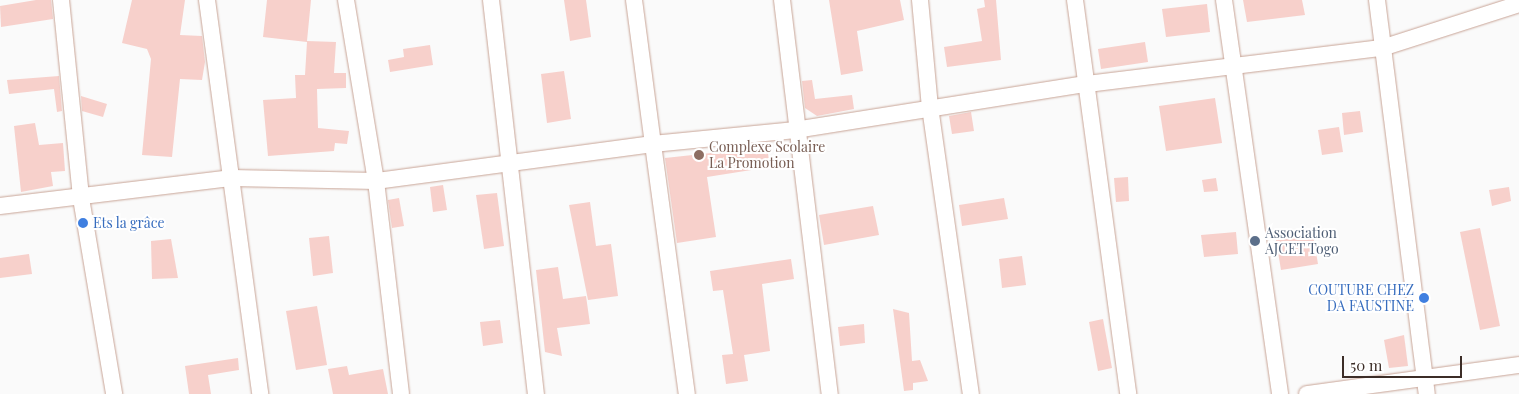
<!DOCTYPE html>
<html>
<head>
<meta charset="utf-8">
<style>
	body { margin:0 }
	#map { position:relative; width:1519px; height:394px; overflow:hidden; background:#fafafa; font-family:"Playfair Display",serif }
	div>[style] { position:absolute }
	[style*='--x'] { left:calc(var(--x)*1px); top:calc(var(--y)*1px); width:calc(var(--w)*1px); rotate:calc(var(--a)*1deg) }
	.building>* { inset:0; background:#f7d0cb }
	.roads { filter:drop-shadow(0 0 1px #c8a496) drop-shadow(0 0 1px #c8a496) }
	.minor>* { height:16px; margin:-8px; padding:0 8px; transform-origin:8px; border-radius:8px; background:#fff }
	.dots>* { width:14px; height:14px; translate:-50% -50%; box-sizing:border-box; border:2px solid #fff; border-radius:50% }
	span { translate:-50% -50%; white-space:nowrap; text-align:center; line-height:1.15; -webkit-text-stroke:4px #fff; paint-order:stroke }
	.education-label { font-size:14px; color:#785e54 }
	.left { translate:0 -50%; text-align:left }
	.shop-label { font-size:14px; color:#366cbe }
	.right { translate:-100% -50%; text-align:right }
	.service-label { font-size:14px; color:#4e5e75 }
	.scale { position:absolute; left:1342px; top:356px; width:120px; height:22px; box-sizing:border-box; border:2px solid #3c2d27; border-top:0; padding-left:6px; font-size:15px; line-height:18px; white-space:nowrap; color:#3c2d27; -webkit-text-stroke:4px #fff; paint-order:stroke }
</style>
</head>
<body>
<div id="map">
	<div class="building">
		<i style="clip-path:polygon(36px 0,51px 0,53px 19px,1px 27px,0 6px)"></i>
		<i style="clip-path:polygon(132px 0,185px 0,180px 35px,202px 36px,205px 62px,202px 80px,180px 79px,172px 157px,142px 155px,151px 59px,147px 49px,122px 43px)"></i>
		<i style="clip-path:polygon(267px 0,311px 0,307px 41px,336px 42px,334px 73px,346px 73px,346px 88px,317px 89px,318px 128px,349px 131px,347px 144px,335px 143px,334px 151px,268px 156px,263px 100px,296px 98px,295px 75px,305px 75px,307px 42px,263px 37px)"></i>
		<i style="clip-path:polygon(564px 0,586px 0,591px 37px,570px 41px)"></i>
		<i style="clip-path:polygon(829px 0,900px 0,904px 20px,857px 31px,863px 71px,841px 75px)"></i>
		<i style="clip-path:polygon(984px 0,996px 0,1001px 60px,947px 67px,944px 47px,982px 41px,977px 9px,985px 7px)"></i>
		<i style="clip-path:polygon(1243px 0,1302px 0,1305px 15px,1247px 22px)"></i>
		<i style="clip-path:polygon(1207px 4px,1210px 32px,1166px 37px,1162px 9px)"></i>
		<i style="clip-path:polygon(1145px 42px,1148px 62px,1101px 69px,1098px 49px)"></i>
		<i style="clip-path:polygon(430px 45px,433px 65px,390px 72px,388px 60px,404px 57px,403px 49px)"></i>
		<i style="clip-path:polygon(564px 71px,571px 119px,547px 123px,541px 74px)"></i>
		<i style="clip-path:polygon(59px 76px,62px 111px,57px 112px,54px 89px,9px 94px,7px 80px)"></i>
		<i style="clip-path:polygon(812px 80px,815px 99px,852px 95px,854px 109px,817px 116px,805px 108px,802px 81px)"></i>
		<i style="clip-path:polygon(81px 96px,107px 104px,103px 117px,82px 111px)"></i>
		<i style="clip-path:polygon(1215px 98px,1222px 143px,1166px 151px,1159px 106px)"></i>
		<i style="clip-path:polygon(1360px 111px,1363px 132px,1344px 135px,1342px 113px)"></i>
		<i style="clip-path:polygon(971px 112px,974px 131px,952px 134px,949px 116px)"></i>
		<i style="clip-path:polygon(35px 123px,39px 145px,63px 143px,65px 171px,51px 172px,53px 186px,21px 192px,14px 126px)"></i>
		<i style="clip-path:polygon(1339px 127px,1343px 152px,1322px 155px,1318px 130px)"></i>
		<i style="clip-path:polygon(767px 147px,770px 167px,707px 177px,716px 237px,677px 243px,665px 158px)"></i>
		<i style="clip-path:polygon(1128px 177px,1129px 201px,1116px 202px,1114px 178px)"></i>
		<i style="clip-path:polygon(1216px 178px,1218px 191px,1204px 192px,1202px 180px)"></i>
		<i style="clip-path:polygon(443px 185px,447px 210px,433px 212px,430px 187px)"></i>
		<i style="clip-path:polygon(1509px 187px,1511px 201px,1492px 206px,1489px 190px)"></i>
		<i style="clip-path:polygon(497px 193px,504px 246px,484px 249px,476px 195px)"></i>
		<i style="clip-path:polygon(399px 198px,404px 226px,392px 228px,388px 200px)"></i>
		<i style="clip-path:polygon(1004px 198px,1008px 219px,962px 226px,959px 205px)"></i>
		<i style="clip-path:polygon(590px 202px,596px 246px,611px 244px,618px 296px,588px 300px,569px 205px)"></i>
		<i style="clip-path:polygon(873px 206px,879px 235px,824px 245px,819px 215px)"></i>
		<i style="clip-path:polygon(1480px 228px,1500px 326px,1480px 330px,1460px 232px)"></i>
		<i style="clip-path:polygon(1236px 232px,1238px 254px,1204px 257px,1201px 235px)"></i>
		<i style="clip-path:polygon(1313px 235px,1318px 264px,1281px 270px,1276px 240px)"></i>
		<i style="clip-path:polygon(329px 236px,333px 273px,313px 276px,309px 238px)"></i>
		<i style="clip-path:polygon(171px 239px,178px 278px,152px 279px,151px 241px)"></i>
		<i style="clip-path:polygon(29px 254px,32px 274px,0 278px,0 258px)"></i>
		<i style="clip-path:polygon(1022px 256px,1026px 285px,1002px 288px,999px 259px)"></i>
		<i style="clip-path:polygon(791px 259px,794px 279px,762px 284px,770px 351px,744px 355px,748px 381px,726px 384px,722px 355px,733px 354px,723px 290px,713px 291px,710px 271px)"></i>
		<i style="clip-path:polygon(558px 267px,563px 299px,586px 296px,590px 324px,557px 328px,562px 356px,545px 352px,536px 270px)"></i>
		<i style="clip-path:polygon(317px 306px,327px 365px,296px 370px,286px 311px)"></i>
		<i style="clip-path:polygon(893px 309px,909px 313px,912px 361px,920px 360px,928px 381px,913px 383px,913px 390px,904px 391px)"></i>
		<i style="clip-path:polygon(1103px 319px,1112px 368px,1098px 371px,1089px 322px)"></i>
		<i style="clip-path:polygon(500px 320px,503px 343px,483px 346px,480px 322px)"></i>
		<i style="clip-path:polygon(864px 324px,865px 343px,840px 346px,838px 327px)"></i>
		<i style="clip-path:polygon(1404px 335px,1408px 366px,1389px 368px,1384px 340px)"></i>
		<i style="clip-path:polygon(238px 358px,239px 370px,208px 375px,211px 394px,189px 394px,185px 366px)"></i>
		<i style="clip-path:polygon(347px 366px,349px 375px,383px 369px,388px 394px,333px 394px,328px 369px)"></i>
	</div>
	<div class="roads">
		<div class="minor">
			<i style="--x:61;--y:0;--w:199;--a:84.2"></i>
			<i style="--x:81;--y:198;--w:199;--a:80.4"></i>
			<i style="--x:207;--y:0;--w:398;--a:82.3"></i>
			<i style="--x:346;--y:0;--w:183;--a:80.6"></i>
			<i style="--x:376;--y:181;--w:214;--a:83.3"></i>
			<i style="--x:491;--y:0;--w:397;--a:83.5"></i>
			<i style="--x:634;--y:0;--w:145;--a:82.5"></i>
			<i style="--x:653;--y:144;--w:143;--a:-5.6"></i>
			<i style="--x:795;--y:130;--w:296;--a:-9"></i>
			<i style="--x:1087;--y:84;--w:297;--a:-7"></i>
			<i style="--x:1382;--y:48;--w:144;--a:-17.8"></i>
			<i style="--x:782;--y:0;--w:397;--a:83.1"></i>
			<i style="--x:920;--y:0;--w:107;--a:84.7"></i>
			<i style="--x:930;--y:107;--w:290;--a:81.9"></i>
			<i style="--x:1075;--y:0;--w:398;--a:82.3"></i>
			<i style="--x:1224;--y:0;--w:398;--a:81.9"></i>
			<i style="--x:1377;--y:0;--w:397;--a:82.8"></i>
			<i style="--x:0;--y:206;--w:234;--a:-6.9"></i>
			<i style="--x:232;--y:178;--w:144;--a:1.2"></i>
			<i style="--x:376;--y:181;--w:279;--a:-7.6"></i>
			<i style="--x:653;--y:144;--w:252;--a:82.3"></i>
			<i style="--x:1307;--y:394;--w:214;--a:-7.8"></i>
		</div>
	</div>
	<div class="dots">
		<i style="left:699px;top:155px;background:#8d6e63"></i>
		<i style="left:83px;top:223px;background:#3f7fe0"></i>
		<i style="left:1255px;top:241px;background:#5c6f8a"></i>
		<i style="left:1424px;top:298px;background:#3f7fe0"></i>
	</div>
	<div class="education-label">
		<span class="left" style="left:709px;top:155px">Complexe Scolaire<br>La Promotion</span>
	</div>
	<div class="shop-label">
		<span class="left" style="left:93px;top:223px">Ets la grâce</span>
		<span class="right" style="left:1414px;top:298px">COUTURE CHEZ<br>DA FAUSTINE</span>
	</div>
	<div class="service-label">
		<span class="left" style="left:1265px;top:241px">Association<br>AJCET Togo</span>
	</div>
	<div class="scale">50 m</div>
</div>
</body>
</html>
